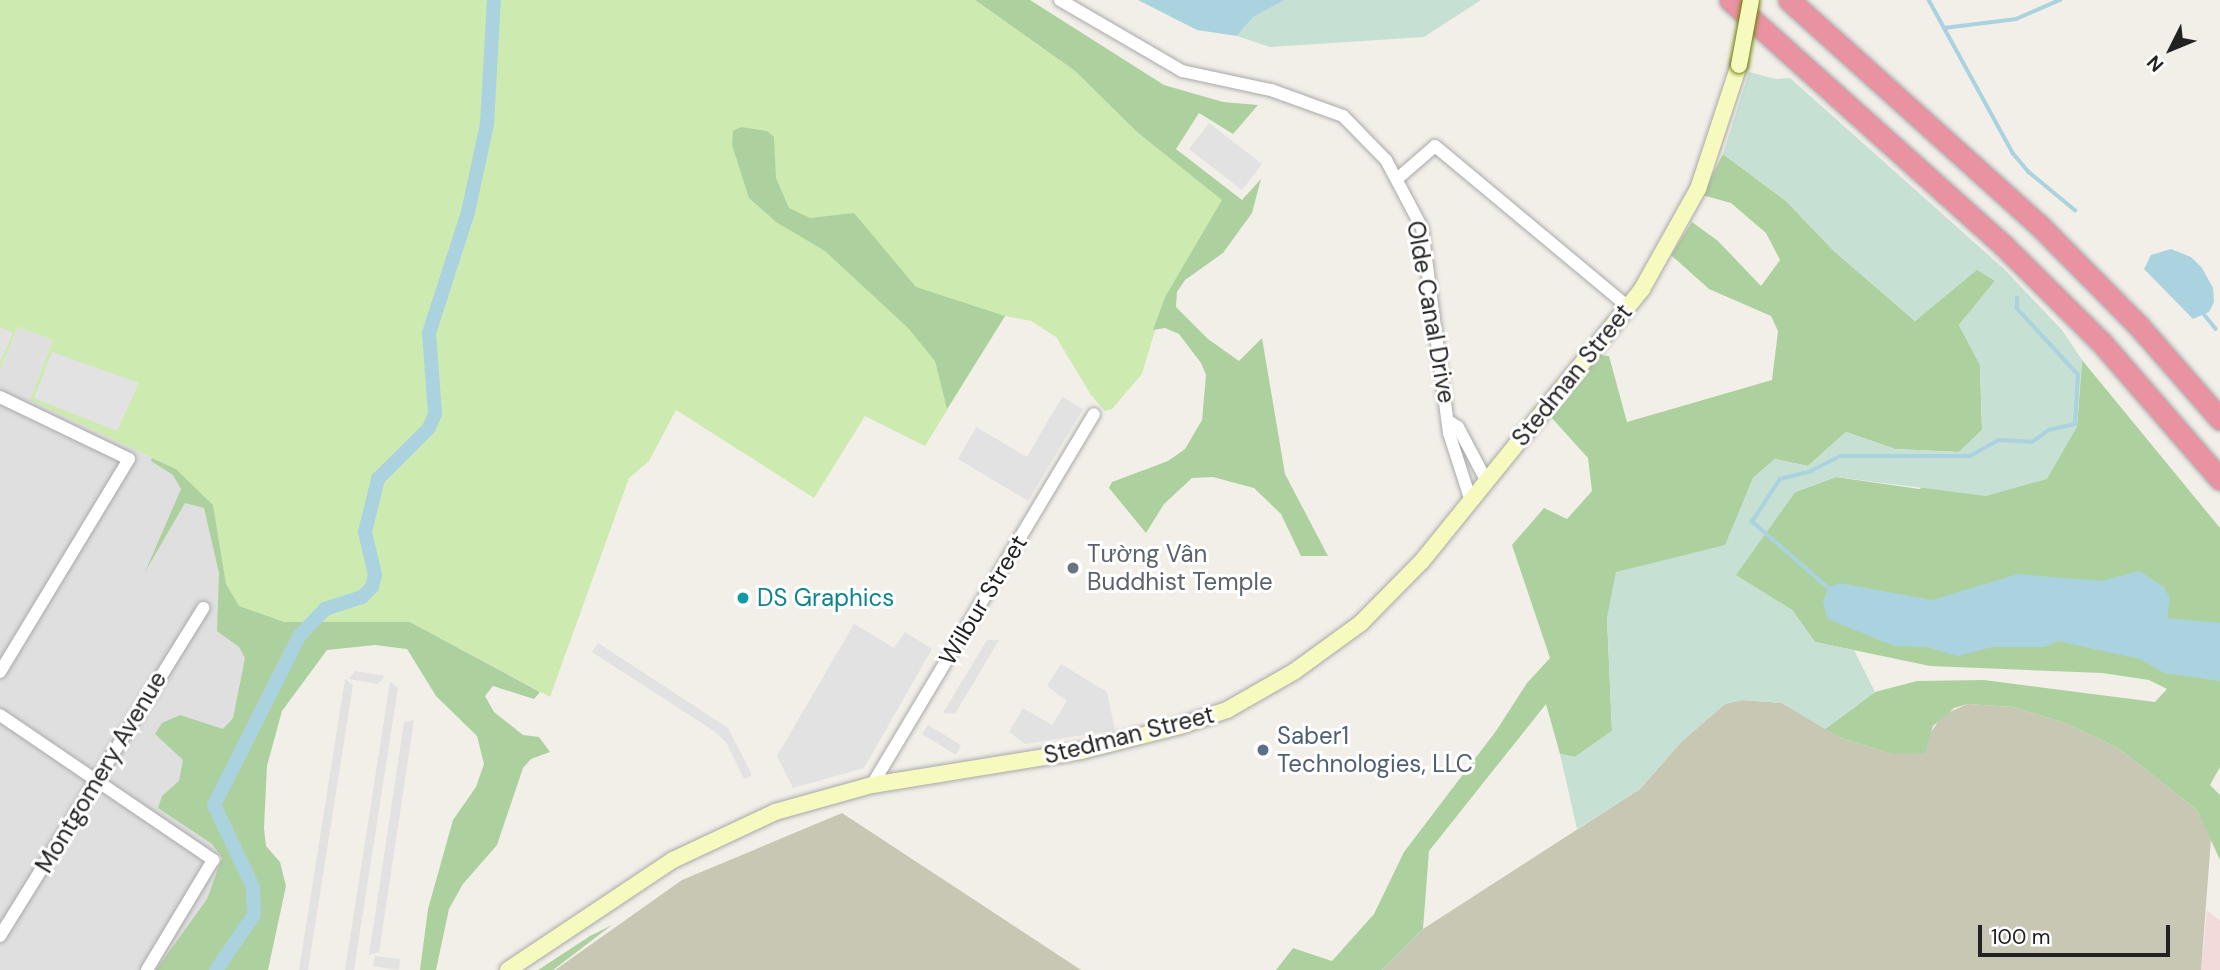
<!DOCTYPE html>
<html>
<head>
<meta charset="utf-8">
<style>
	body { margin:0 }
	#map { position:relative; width:2220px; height:970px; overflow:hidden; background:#f2efe9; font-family:"DM Sans",sans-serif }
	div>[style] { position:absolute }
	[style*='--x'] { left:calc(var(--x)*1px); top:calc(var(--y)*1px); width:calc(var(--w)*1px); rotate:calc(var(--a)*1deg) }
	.residential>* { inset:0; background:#e0dfdf }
	.commercial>* { inset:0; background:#f2dad9 }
	.construction>* { inset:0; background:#c7c7b4 }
	.grass>* { inset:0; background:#cdebb0 }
	.forest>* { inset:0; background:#add19e }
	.wetland>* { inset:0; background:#c6e0d4 }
	.parking>* { inset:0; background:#e2e2e2 }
	.water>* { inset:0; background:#aad3df }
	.stream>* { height:3.5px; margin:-1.75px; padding:0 1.75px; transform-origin:1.75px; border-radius:1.75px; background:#aad3df }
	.canal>* { height:14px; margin:-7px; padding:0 7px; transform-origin:7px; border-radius:7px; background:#aad3df }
	.roads { filter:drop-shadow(0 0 2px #a9a9a9) drop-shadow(0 0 2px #a9a9a9) }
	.minor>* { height:12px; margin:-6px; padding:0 6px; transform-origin:6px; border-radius:6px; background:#fff }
	.secondary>* { height:16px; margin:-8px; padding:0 8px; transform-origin:8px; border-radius:8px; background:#f7fabf }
	.motorway>* { height:21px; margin:-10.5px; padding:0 10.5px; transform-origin:10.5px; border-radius:10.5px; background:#e892a2 }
	.bridges { filter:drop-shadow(0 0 2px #707d05) drop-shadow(0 0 2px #707d05) }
	.secondary-bridge>* { height:16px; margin:-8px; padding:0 8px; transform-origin:8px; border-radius:8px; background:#f7fabf }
	.dots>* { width:19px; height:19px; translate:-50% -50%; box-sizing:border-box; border:4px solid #fff; border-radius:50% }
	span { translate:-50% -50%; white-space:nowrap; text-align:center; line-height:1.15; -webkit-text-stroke:6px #fff; paint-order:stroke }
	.street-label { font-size:24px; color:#222 }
	.worship-label { font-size:24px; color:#5b616d }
	.left { translate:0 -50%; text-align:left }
	.culture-label { font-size:24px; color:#0d838f }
	.service-label { font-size:24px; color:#4e5e75 }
	.north { position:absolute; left:2136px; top:14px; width:70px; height:70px; -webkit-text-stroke:5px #fff; paint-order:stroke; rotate:227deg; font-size:19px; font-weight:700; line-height:28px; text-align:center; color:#222 }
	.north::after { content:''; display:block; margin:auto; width:24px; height:32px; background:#222; clip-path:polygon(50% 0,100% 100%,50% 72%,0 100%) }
	.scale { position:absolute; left:1978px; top:925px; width:192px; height:32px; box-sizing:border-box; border:4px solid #222; border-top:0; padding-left:9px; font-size:21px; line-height:24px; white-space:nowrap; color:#222; -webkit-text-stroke:5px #fff; paint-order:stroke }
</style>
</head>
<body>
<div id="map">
	<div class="residential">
		<i style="clip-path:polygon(18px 327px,53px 340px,30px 400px,176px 469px,213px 505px,284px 622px,213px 759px,220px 885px,182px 970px,0 970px,0 370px)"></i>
	</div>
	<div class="commercial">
		<i style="clip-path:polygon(2207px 910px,2220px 921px,2220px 970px,2201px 970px)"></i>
	</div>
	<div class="construction">
		<i style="clip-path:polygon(1742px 700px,1782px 703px,1841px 738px,1892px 754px,1927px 739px,1942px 715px,1968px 704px,2013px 707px,2065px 723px,2118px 748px,2197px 810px,2211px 839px,2201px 970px,1382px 970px,1423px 929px,1640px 789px,1682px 741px,1725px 704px)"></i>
		<i style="clip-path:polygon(842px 813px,1081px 970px,555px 970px,682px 880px)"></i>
	</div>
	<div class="grass">
		<i style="clip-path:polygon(0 0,975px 0,1075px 71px,1137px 132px,1223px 200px,1165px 297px,1142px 374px,1112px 409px,1105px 411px,1091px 395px,1056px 337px,1031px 321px,1005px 316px,925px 446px,865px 416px,814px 498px,676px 410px,649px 461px,629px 478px,550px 697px,410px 622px,284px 622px,239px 606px,226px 584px,213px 505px,176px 469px,30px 400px,53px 340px,18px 327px,0 370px)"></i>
	</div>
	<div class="forest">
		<i style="clip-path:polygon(975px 0,1030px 0,1164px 85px,1223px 102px,1258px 105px,1233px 134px,1199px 113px,1176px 149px,1242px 200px,1261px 179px,1252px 213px,1223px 253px,1185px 280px,1177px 292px,1176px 307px,1208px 339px,1239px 361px,1262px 338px,1285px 474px,1328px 556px,1301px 556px,1281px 514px,1254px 488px,1213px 477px,1192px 478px,1164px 504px,1146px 533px,1109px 488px,1112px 482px,1168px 461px,1185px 449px,1202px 420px,1206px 375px,1201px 363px,1179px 334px,1165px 328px,1153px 330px,1165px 297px,1222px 200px,1137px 132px,1075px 71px)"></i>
		<i style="clip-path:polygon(741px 127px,767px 131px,774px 137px,776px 178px,789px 208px,810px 218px,854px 213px,916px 287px,1005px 316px,947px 409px,935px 361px,908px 328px,825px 251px,776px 222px,749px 198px,732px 145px,733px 131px)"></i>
		<i style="clip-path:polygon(1723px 154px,1786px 201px,1834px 251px,1915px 321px,1977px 269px,1995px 281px,1959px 325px,1980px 365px,1982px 430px,1959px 452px,1895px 449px,1846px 432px,1808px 466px,1775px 459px,1753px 478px,1726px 545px,1680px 557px,1607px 617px,1612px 731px,1575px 757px,1560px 754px,1546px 704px,1429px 851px,1423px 929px,1382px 970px,1276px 970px,1293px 948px,1332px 961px,1374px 914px,1404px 852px,1496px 731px,1527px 683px,1550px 658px,1512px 545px,1544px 508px,1567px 519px,1592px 491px,1588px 458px,1550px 416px,1600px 355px,1609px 356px,1627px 422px,1772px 380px,1778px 331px,1771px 316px,1709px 289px,1671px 255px,1692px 222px,1718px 241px,1761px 286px,1780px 260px,1766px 233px,1731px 203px,1702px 195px)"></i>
		<i style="clip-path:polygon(2082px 360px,2220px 528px,2220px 767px,2210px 785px,2220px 795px,2220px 860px,2197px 810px,2118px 748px,2065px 723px,2013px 707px,1968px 704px,1954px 708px,1933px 726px,1925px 753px,1892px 754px,1841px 738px,1825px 729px,1875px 692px,1917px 681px,1984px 680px,2155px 702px,2167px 689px,2149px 680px,2102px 673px,1930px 666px,1815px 642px,1792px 610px,1735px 575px,1795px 492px,1836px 477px,1919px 489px,2077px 427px)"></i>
		<i style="clip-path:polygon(152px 458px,176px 469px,213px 505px,226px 584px,239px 606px,284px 622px,410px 622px,540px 692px,534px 699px,493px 686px,485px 696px,494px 712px,523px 735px,539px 737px,550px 752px,531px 759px,523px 768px,497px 845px,463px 884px,449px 909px,436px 970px,420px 970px,428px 909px,453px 820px,476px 787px,484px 764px,477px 736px,436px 696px,407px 649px,375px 645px,327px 650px,282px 711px,267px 766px,264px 828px,266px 846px,280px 862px,286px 886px,268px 970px,156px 970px,207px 899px,222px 858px,212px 844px,158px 808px,162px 796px,179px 781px,183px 760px,155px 734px,162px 723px,180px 715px,223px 729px,233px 718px,245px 658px,239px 647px,217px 631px,219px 573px,204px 508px,185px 503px,145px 572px,181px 489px,173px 475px,151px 461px)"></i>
		<i style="clip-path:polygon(612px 925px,553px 970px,538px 970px,590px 936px)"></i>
	</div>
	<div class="wetland">
		<i style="clip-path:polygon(1285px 0,1481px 0,1424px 37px,1270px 47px,1237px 36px,1253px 17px)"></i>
		<i style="clip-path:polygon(1749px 72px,1776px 79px,1790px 78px,2004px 269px,2062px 330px,2082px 360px,2077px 427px,2047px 479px,1986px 496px,1836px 477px,1795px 492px,1736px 575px,1792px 610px,1815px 642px,1854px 650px,1875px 692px,1825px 729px,1782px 703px,1742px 700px,1725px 704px,1682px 741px,1640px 789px,1577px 829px,1560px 754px,1575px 757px,1612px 731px,1607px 617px,1616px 572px,1725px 545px,1753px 478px,1775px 459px,1808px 466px,1846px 432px,1895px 449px,1959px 452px,1982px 430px,1980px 365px,1959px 325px,1995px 281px,1977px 270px,1915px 321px,1834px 251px,1786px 201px,1723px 154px)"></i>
	</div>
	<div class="parking">
		<i style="clip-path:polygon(1209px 123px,1262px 164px,1242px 190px,1189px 149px)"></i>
		<i style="clip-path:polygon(0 327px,13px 333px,0 362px)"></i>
		<i style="clip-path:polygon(52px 352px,139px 383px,117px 431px,34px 398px)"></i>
		<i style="clip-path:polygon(1062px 397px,1083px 409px,1028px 501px,958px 459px,976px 427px,1027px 457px)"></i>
		<i style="clip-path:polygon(854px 624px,894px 648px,905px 632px,932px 649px,864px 768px,793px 788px,777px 756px)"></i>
		<i style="clip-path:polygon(987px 640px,999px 640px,955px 714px,943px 713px)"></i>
		<i style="clip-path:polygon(598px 643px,728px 728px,752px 775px,744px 779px,726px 742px,714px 731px,592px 652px)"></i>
		<i style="clip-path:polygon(1061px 664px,1107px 692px,1115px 730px,1025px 744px,1009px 732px,1023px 708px,1052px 725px,1067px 701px,1047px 686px)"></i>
		<i style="clip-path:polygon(355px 671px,385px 676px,378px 684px,349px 679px)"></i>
		<i style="clip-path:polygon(345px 679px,353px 685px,308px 970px,299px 970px)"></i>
		<i style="clip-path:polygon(390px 682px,398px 688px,354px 970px,345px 970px)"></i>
		<i style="clip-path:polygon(414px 720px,379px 952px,369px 955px,404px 722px)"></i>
		<i style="clip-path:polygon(928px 725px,961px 745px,956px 755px,922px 734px)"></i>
		<i style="clip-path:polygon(375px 956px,400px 959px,399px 970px,373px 966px)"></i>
	</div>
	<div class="water">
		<i style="clip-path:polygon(1138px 0,1285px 0,1253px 17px,1237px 36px,1197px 30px)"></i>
		<i style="clip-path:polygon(2171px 249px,2191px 257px,2202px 268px,2213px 288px,2214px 302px,2209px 312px,2193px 319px,2144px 269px,2151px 255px)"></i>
		<i style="clip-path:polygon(2139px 571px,2164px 587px,2170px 599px,2167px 618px,2220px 623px,2220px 681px,2164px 673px,2140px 659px,2058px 641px,2044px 647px,1992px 647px,1958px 656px,1927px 647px,1894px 646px,1828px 619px,1823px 602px,1828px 588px,1839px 583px,1932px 600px,2018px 574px,2101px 581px)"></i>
	</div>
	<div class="stream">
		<i style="--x:1929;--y:0;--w:175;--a:61.2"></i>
		<i style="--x:2013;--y:153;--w:25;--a:50"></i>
		<i style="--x:2029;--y:172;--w:60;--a:39.6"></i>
		<i style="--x:1944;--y:28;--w:73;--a:-7.1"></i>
		<i style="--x:2016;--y:19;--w:48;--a:-23.4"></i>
		<i style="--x:2204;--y:314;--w:19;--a:51"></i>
		<i style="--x:1828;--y:588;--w:101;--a:-139"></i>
		<i style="--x:1752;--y:522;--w:51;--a:-56.9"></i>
		<i style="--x:1780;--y:479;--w:32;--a:-14"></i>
		<i style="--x:1811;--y:471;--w:33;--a:-27"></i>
		<i style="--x:1840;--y:456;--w:130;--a:0"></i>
		<i style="--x:1970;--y:456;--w:33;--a:-29"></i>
		<i style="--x:1999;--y:440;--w:33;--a:3"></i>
		<i style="--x:2032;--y:442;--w:21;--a:-35"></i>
		<i style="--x:2049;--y:430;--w:27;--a:-13"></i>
		<i style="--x:2075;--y:424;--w:49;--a:-86.5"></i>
		<i style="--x:2078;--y:375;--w:90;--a:-132.7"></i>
		<i style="--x:2017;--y:309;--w:11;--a:-90"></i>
	</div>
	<div class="canal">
		<i style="--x:216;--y:970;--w:67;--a:-55.4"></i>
		<i style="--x:254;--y:915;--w:28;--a:-92"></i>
		<i style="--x:253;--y:887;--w:91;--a:-115.4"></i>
		<i style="--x:214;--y:805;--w:191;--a:-63.2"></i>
		<i style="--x:300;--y:635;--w:36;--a:-46"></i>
		<i style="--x:325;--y:609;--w:39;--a:-18"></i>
		<i style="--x:362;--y:597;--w:14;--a:-45"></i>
		<i style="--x:372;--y:587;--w:12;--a:-76"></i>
		<i style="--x:375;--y:575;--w:44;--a:-103.1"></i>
		<i style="--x:365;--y:532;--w:55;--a:-76.2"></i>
		<i style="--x:378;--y:479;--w:72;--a:-45"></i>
		<i style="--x:429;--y:428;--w:15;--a:-67"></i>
		<i style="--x:435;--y:414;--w:81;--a:-94.2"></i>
		<i style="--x:429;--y:333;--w:127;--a:-72.1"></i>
		<i style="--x:468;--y:212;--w:90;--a:-77.8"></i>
		<i style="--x:487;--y:124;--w:124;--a:-86.8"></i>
	</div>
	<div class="roads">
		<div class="minor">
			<i style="--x:1060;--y:0;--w:141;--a:30.2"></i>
			<i style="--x:1182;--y:71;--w:91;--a:12.1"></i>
			<i style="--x:1271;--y:90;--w:77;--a:19.9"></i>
			<i style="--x:1343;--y:116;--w:62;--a:45.7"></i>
			<i style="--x:1386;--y:160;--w:77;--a:62.1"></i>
			<i style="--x:1422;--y:228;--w:207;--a:82.5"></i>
			<i style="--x:1449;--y:433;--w:71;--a:72.1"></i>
			<i style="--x:1397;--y:179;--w:50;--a:-41"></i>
			<i style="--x:1435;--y:146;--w:251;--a:39.8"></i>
			<i style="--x:0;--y:397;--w:143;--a:25.7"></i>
			<i style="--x:129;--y:459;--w:249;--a:121.2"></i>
			<i style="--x:1450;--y:422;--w:9;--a:32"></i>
			<i style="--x:1458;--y:427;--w:60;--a:62.2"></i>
			<i style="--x:0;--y:715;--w:258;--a:34.2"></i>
			<i style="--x:213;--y:860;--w:128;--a:121"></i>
			<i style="--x:872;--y:785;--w:432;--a:-59.1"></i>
			<i style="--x:0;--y:936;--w:386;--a:-58.2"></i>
		</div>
		<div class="secondary">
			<i style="--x:508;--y:970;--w:198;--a:-33.7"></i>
			<i style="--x:673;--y:860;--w:113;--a:-25.2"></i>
			<i style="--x:775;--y:812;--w:101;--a:-15.6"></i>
			<i style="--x:872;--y:785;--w:212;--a:-9.2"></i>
			<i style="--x:1081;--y:751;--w:102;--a:-14.2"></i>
			<i style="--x:1180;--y:726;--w:50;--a:-18.8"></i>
			<i style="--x:1227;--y:710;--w:78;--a:-29.8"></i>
			<i style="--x:1295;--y:671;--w:82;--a:-36"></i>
			<i style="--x:1361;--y:623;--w:87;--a:-45.5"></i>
			<i style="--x:1422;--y:561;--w:350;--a:-51"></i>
			<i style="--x:1642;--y:289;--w:115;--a:-60.8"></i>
			<i style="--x:1698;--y:189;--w:131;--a:-71.7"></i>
		</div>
		<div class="motorway">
			<i style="--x:1730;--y:0;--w:368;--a:41.9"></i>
			<i style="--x:2004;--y:246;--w:138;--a:44.7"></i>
			<i style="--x:2102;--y:343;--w:180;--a:49.1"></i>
			<i style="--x:1789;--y:0;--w:338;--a:42"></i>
			<i style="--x:2040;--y:226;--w:139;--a:45.3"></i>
			<i style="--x:2138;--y:325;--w:125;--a:48.9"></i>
		</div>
	</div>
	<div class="bridges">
		<div class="secondary-bridge">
			<i style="--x:1739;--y:65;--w:66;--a:-79.5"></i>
		</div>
	</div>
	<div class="dots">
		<i style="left:1073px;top:568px;background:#6b7280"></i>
		<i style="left:743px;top:598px;background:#0f9aa8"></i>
		<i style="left:1263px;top:750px;background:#5c6f8a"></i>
	</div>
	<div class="street-label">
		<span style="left:1431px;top:312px;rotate:80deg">Olde Canal Drive</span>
		<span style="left:1572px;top:375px;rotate:-51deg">Stedman Street</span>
		<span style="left:983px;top:600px;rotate:-59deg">Wilbur Street</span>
		<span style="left:1129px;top:735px;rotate:-14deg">Stedman Street</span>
		<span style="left:101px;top:772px;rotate:-59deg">Montgomery Avenue</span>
	</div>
	<div class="worship-label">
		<span class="left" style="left:1087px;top:568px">Tường Vân<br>Buddhist Temple</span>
	</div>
	<div class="culture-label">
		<span class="left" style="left:757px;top:598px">DS Graphics</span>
	</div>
	<div class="service-label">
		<span class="left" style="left:1277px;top:750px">Saber1<br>Technologies, LLC</span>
	</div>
	<div class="north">N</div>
	<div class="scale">100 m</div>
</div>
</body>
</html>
